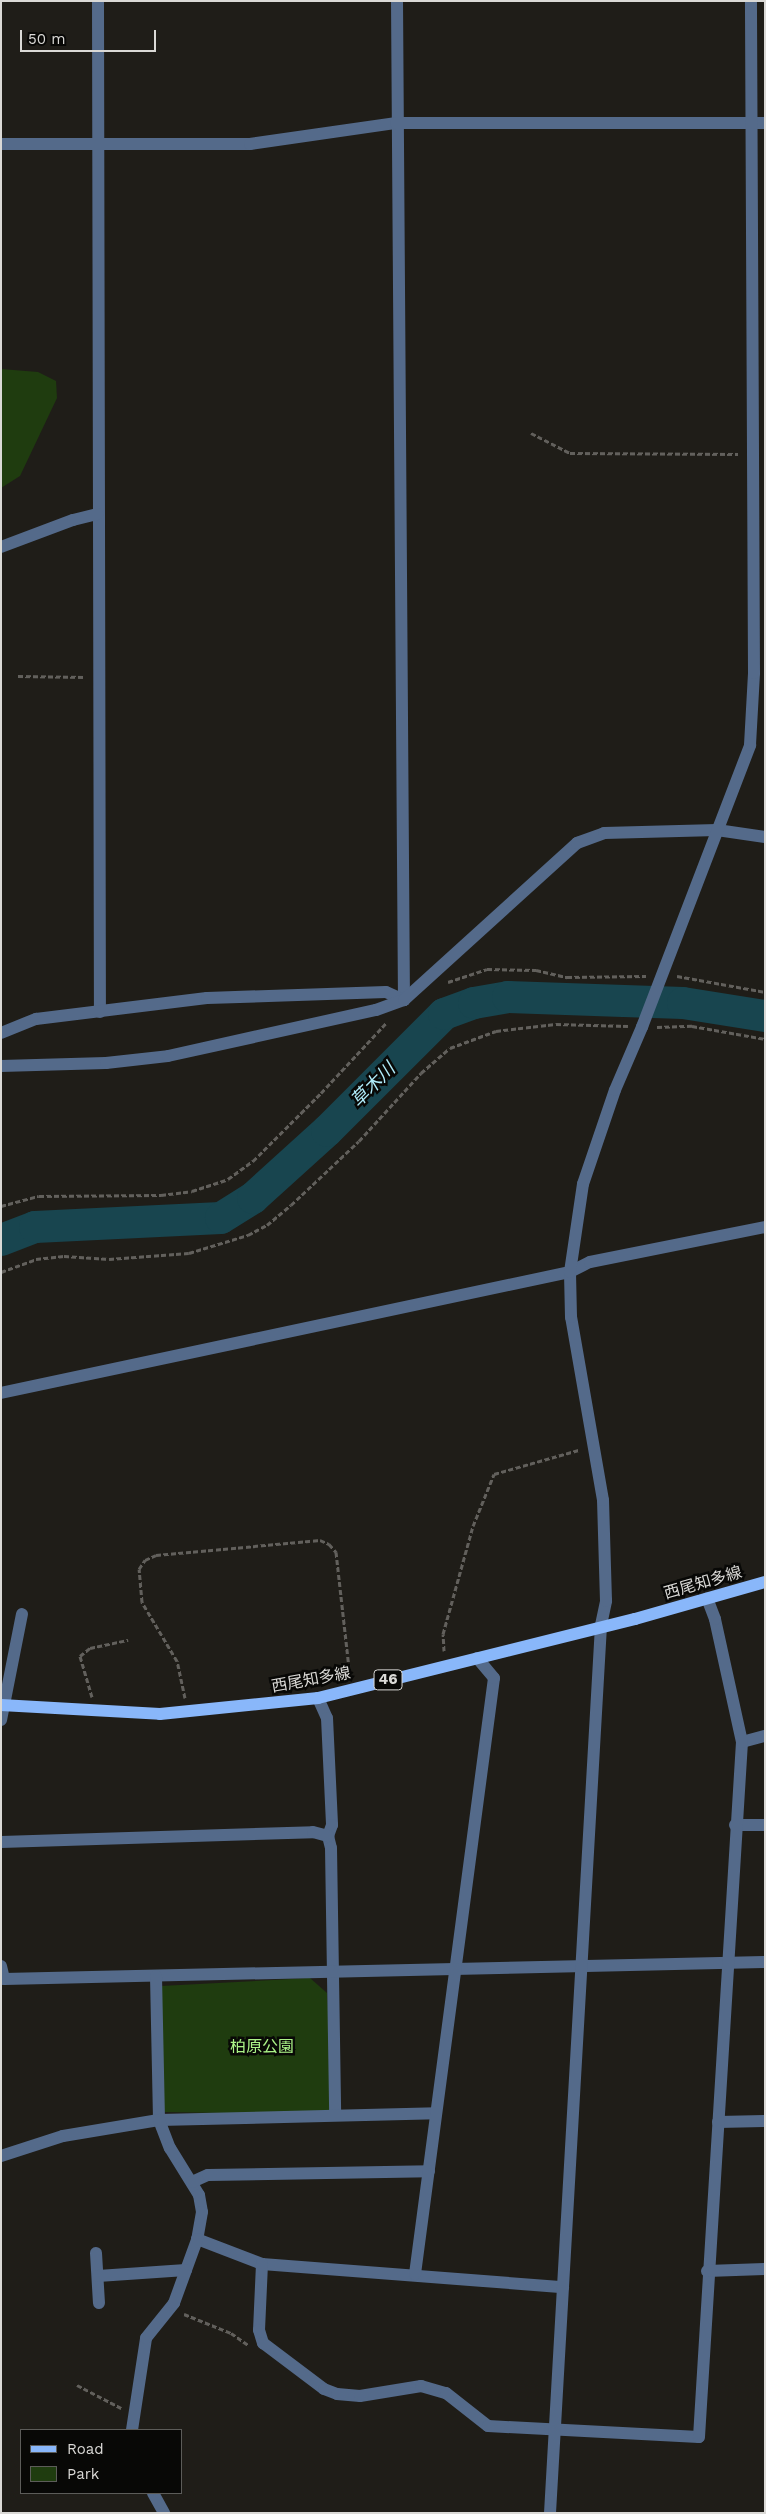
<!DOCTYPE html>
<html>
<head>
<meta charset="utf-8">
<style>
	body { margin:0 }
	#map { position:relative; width:766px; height:2514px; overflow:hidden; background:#1f1d18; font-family:"Work Sans","Noto Sans JP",sans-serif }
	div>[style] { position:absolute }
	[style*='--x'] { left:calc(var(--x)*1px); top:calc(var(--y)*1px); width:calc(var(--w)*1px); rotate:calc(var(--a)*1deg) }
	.green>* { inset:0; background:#1f3c0f }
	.river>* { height:32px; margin:-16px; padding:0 16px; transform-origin:16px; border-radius:16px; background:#18454f }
	.path>* { height:3px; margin-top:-1.5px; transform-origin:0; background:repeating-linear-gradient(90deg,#62605c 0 5px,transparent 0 7.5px) }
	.minor>* { height:12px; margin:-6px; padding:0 6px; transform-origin:6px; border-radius:6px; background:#546a8a }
	.major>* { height:12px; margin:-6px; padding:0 6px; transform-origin:6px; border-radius:6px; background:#89b7fa }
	span { translate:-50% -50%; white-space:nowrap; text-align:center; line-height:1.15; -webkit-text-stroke:5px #080806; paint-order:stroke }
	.shield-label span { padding:1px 4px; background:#080806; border:1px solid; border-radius:4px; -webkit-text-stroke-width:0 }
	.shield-label { font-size:15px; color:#dad9d6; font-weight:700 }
	.street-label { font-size:16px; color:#dad9d6 }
	.park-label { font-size:16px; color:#abf387 }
	.water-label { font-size:18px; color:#b1edfb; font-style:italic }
	.frame { position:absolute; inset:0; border:2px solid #dad9d6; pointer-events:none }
	.legend { position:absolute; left:20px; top:2429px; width:162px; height:65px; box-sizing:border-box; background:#080806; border:1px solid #5c5c59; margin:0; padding:6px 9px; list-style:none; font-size:15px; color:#dad9d6 }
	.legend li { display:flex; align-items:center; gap:10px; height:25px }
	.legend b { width:25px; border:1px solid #5c5c59 }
	.scale { position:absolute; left:20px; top:30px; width:136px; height:22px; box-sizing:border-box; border:2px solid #dad9d6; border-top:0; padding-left:6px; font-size:15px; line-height:18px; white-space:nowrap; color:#dad9d6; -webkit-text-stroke:4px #080806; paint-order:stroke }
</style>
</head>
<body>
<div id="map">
	<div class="green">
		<i style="clip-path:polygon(1px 369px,38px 372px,56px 381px,57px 398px,20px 476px,1px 488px)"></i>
		<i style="clip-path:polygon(310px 1978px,327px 1993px,335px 2115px,163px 2112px,161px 1986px)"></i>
	</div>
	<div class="river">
		<i style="--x:1;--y:1240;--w:36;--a:-21"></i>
		<i style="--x:35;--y:1227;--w:186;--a:-2.8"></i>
		<i style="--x:221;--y:1218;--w:38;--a:-32"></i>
		<i style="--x:253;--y:1198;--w:100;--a:-42.2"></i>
		<i style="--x:327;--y:1131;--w:165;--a:-45"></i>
		<i style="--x:444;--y:1014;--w:32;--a:-20"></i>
		<i style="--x:474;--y:1003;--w:35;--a:-10"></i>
		<i style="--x:508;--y:997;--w:175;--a:2"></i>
		<i style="--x:683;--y:1003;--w:83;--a:9"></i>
	</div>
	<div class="path">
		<i style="--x:531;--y:433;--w:44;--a:27.1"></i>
		<i style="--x:570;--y:453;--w:168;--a:0.3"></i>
		<i style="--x:18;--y:676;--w:67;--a:0.9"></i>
		<i style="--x:677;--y:976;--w:89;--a:10.3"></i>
		<i style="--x:448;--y:982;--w:41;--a:-18.4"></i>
		<i style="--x:487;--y:969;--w:49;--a:1.2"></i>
		<i style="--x:536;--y:970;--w:32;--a:13"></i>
		<i style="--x:567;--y:977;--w:79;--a:-0.7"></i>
		<i style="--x:657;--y:1027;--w:35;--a:-2"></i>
		<i style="--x:692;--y:1026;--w:74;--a:10.1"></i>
		<i style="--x:1;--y:1206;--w:39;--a:-15"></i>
		<i style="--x:39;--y:1196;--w:122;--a:-0.5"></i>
		<i style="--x:161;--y:1195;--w:31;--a:-7"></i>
		<i style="--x:192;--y:1191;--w:38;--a:-18"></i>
		<i style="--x:228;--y:1179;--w:31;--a:-36"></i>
		<i style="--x:253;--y:1161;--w:96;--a:-45"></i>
		<i style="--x:321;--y:1093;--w:96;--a:-47.1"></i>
		<i style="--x:1;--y:1272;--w:37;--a:-20"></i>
		<i style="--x:36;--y:1259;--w:28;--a:-6"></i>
		<i style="--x:64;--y:1256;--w:45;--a:3.8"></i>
		<i style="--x:109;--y:1259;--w:80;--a:-4.3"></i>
		<i style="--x:189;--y:1253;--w:62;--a:-17"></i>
		<i style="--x:248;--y:1235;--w:21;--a:-28"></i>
		<i style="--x:267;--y:1225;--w:31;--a:-40"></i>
		<i style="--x:291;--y:1205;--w:93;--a:-43.3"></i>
		<i style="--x:359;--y:1141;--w:92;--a:-47.6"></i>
		<i style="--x:421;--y:1073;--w:38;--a:-41"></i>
		<i style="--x:450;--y:1048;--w:49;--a:-20.3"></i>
		<i style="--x:496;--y:1031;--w:60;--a:-6.7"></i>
		<i style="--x:556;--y:1024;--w:72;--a:1.6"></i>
		<i style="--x:444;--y:1651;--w:17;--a:-93"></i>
		<i style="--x:443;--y:1634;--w:112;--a:-74.5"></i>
		<i style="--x:473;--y:1526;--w:56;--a:-68"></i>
		<i style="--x:494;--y:1474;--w:88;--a:-15.8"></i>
		<i style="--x:92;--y:1697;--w:43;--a:-106.3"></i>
		<i style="--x:80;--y:1656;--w:13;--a:-39"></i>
		<i style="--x:90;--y:1648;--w:39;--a:-12"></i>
		<i style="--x:185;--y:1698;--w:38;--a:-102"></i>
		<i style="--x:177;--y:1661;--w:69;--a:-120.7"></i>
		<i style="--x:142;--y:1602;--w:33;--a:-95"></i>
		<i style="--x:139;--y:1569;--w:11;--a:-56"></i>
		<i style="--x:145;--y:1560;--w:12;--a:-24"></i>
		<i style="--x:156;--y:1555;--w:165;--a:-5.2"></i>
		<i style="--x:320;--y:1540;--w:10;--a:24"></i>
		<i style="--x:329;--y:1544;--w:11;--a:49"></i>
		<i style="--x:336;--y:1552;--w:126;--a:83.6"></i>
		<i style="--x:184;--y:2314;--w:51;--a:22"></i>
		<i style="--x:231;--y:2333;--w:21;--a:35"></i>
		<i style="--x:77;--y:2385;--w:50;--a:27.6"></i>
	</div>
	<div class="minor">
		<i style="--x:98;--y:1;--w:1011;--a:89.89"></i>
		<i style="--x:397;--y:1;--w:999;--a:89.6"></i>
		<i style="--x:1;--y:144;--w:249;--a:0"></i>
		<i style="--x:250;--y:144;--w:148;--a:-8.2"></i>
		<i style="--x:396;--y:123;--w:369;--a:0"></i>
		<i style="--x:1;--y:547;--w:77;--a:-20.6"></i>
		<i style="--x:73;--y:520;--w:25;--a:-14"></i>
		<i style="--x:1;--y:1033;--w:38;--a:-22"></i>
		<i style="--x:36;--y:1019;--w:172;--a:-7"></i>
		<i style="--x:207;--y:998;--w:179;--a:-1.9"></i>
		<i style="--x:386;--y:992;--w:20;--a:24"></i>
		<i style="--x:1;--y:1066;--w:105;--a:-1.6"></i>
		<i style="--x:106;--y:1063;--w:62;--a:-6.4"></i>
		<i style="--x:168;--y:1056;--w:213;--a:-12.5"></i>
		<i style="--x:376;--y:1010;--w:30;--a:-20"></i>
		<i style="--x:404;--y:1000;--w:234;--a:-42.2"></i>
		<i style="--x:577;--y:843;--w:29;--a:-20"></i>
		<i style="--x:604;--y:833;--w:113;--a:-1.5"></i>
		<i style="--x:717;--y:830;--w:49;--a:8.3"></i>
		<i style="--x:1;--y:1393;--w:582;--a:-12.01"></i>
		<i style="--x:570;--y:1272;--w:22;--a:-27"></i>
		<i style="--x:590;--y:1262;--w:178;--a:-11.3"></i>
		<i style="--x:318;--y:1698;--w:22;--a:66"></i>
		<i style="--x:327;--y:1718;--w:107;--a:87.3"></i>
		<i style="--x:332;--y:1825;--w:12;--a:110"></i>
		<i style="--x:328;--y:1836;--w:12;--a:76"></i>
		<i style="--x:331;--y:1848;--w:267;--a:89.1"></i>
		<i style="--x:1;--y:1720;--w:108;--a:-78.8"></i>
		<i style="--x:742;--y:1742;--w:24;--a:-15"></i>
		<i style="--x:735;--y:1825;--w:30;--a:0"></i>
		<i style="--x:1;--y:1842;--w:312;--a:-1.8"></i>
		<i style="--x:313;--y:1832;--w:16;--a:15"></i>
		<i style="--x:1;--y:1966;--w:13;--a:77"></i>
		<i style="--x:4;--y:1979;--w:761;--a:-1.28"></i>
		<i style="--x:156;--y:1976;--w:144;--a:88.8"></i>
		<i style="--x:159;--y:2120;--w:277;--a:-1.4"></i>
		<i style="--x:718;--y:2122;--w:47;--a:-1.2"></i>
		<i style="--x:1;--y:2156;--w:65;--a:-17.9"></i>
		<i style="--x:63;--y:2136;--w:97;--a:-9.5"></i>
		<i style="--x:159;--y:2120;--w:30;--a:69"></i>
		<i style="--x:170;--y:2148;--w:55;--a:58.3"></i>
		<i style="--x:199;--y:2195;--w:17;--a:80"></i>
		<i style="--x:202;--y:2212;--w:27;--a:100"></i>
		<i style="--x:197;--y:2239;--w:70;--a:21"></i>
		<i style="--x:262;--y:2264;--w:302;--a:4.4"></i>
		<i style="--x:192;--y:2182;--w:17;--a:-24"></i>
		<i style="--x:208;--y:2175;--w:221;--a:-1"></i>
		<i style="--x:96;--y:2253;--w:50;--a:86.6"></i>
		<i style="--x:262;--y:2264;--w:66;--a:92.6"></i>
		<i style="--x:259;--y:2330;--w:14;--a:73"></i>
		<i style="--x:263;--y:2343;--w:76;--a:37"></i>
		<i style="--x:324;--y:2389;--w:14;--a:21"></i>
		<i style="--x:337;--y:2394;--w:23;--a:5"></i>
		<i style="--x:360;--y:2396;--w:62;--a:-9.3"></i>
		<i style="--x:421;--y:2386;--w:26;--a:16"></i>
		<i style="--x:446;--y:2393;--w:53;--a:38.2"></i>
		<i style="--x:488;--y:2426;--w:211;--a:3"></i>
		<i style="--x:699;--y:2437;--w:696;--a:-86.46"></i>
		<i style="--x:742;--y:1742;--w:126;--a:-102.4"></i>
		<i style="--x:715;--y:1619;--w:22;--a:-111"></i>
		<i style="--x:707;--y:2271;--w:58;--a:-2"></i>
		<i style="--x:415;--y:2274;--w:601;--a:-82.45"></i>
		<i style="--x:494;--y:1678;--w:26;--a:-130"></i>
		<i style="--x:98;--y:2276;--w:88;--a:-3.9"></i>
		<i style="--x:186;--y:2270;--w:33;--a:-70"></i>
		<i style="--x:132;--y:2430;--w:93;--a:-81.3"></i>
		<i style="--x:146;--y:2338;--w:45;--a:-51.3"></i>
		<i style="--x:174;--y:2303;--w:35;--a:-70"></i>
		<i style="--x:153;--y:2493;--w:23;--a:61"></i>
		<i style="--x:550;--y:2513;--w:889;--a:-86.71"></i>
		<i style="--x:601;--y:1625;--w:25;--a:-78"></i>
		<i style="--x:606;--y:1601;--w:101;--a:-91.7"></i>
		<i style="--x:603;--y:1500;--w:186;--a:-99.9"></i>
		<i style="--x:571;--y:1317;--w:45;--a:-91.3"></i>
		<i style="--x:570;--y:1272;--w:89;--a:-81.6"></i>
		<i style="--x:583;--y:1184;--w:99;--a:-71.2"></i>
		<i style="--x:615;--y:1090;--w:69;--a:-66.8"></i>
		<i style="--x:642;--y:1027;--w:302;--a:-69"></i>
		<i style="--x:750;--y:745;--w:72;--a:-86.8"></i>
		<i style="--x:754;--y:673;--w:672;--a:-90.26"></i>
	</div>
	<div class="major">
		<i style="--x:1;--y:1705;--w:159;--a:3.2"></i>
		<i style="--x:160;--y:1714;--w:159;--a:-5.8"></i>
		<i style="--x:318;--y:1698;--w:327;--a:-14"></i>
		<i style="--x:635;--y:1619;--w:135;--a:-15.9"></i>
	</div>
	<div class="shield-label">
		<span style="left:388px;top:1680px">46</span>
	</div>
	<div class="street-label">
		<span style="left:703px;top:1583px;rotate:-16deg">西尾知多線</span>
		<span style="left:311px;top:1680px;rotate:-10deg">西尾知多線</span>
	</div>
	<div class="park-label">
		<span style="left:262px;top:2047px">柏原公園</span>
	</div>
	<div class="water-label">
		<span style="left:373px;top:1085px;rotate:-45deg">草木川</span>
	</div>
	<div class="frame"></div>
	<ul class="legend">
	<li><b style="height:6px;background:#89b7fa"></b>Road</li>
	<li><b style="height:14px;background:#1f3c0f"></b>Park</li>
	</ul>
	<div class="scale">50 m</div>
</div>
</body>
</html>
